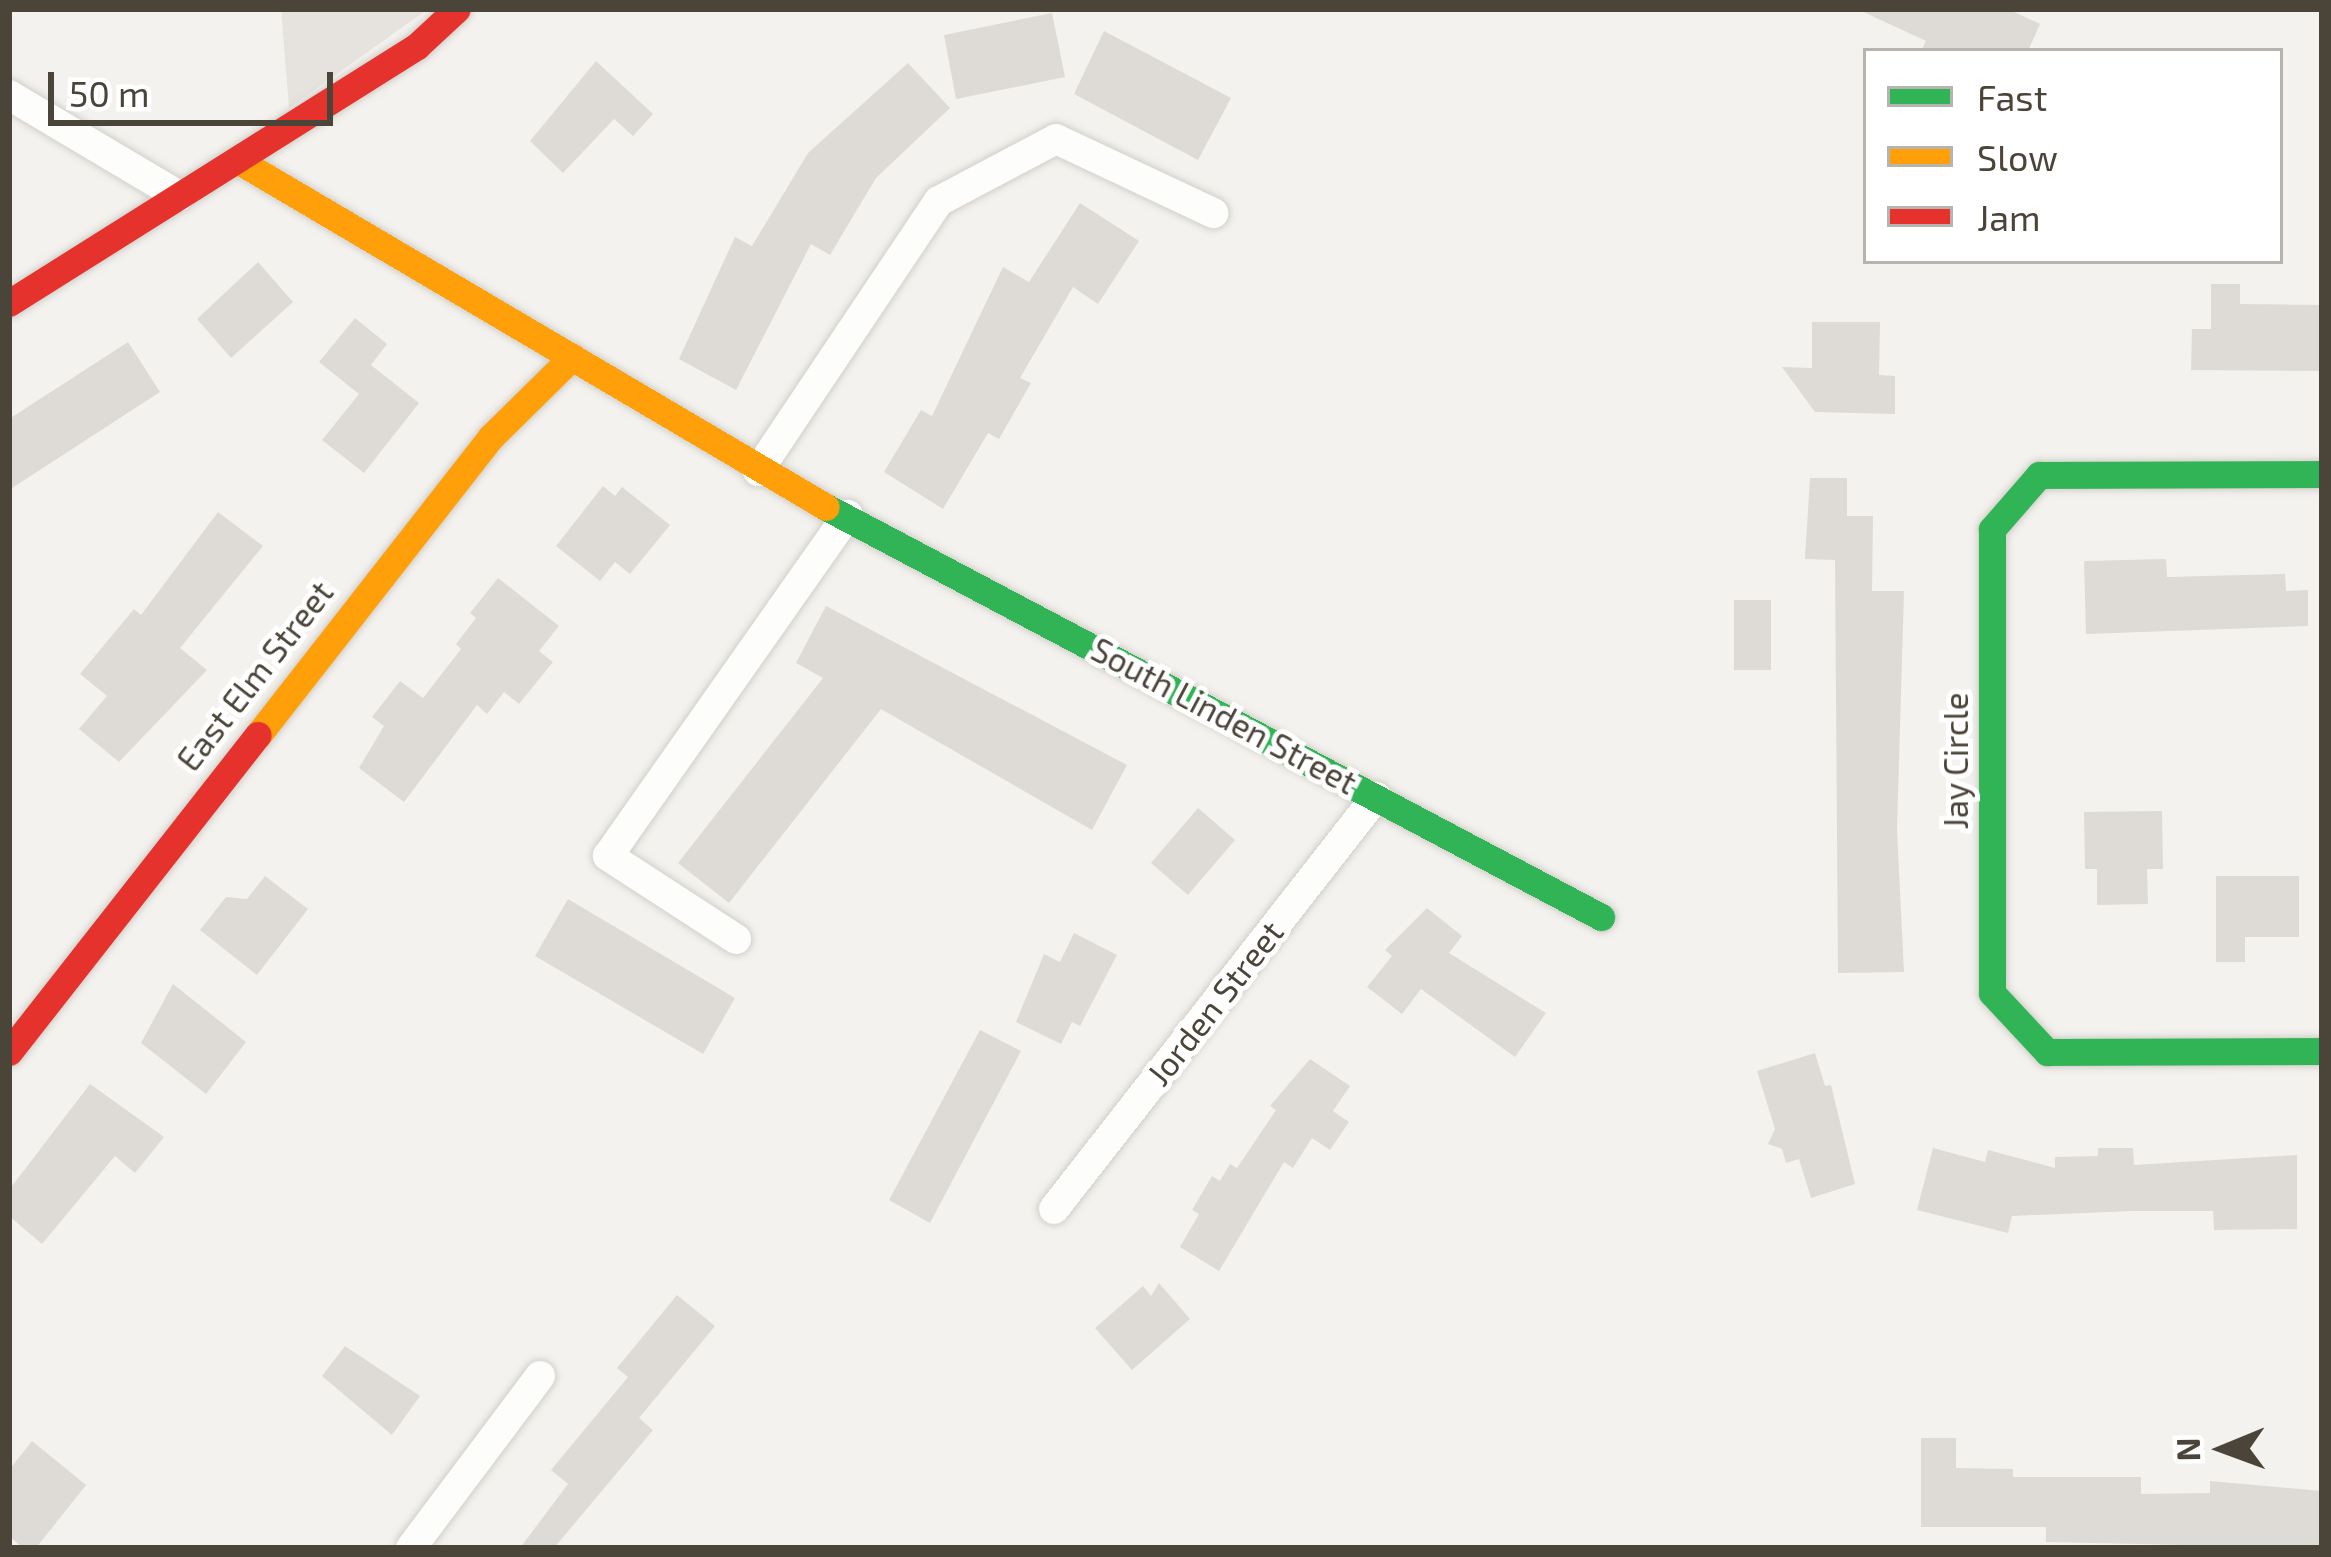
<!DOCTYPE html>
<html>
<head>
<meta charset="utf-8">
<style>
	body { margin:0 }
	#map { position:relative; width:2331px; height:1557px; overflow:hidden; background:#f4f2ee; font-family:"Exo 2",sans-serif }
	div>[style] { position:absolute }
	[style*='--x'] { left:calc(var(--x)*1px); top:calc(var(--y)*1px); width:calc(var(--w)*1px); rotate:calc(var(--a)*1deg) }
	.parking>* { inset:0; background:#e6e3df }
	.building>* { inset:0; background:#dedbd6 }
	.roads { filter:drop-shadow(0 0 3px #d2d0cb) drop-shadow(0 0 3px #d2d0cb) }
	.street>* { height:30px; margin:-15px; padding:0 15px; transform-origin:15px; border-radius:15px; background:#fdfdfc }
	.fast>* { height:27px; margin:-13.5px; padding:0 13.5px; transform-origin:13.5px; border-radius:13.5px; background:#30b455 }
	.slow>* { height:27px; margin:-13.5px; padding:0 13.5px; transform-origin:13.5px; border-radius:13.5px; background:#ff9f0a }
	.jam>* { height:27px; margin:-13.5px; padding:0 13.5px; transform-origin:13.5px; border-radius:13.5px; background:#e5322d }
	span { translate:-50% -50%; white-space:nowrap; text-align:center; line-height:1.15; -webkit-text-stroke:10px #fff; paint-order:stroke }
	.street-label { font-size:33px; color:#4b4439 }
	.frame { position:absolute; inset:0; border:12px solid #4b4439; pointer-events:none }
	.legend { position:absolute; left:1863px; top:48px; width:420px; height:216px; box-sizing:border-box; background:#fff; border:3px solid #b7b4b0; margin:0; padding:15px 21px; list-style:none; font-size:36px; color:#4b4439 }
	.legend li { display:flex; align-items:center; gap:24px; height:60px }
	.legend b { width:60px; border:3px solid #b7b4b0 }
	.north { position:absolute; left:2163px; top:1389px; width:120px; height:120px; -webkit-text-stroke:9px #fff; paint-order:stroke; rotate:269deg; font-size:33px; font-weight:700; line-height:48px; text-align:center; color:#4b4439 }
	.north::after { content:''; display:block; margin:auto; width:42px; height:54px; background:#4b4439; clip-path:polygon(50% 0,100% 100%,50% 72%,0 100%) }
	.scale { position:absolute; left:48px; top:72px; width:285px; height:54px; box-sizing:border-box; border:6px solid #4b4439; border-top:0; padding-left:15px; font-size:36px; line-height:42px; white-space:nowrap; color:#4b4439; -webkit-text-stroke:9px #fff; paint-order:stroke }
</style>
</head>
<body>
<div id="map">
	<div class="parking">
		<i style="clip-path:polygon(281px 9px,428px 9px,289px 108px)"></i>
	</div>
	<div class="building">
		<i style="clip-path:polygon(1857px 9px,2008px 9px,2040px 24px,2028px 51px,1921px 51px,1926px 41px)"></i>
		<i style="clip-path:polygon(1052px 13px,1065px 77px,956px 99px,944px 35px)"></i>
		<i style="clip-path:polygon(1104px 31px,1231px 98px,1198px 160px,1074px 94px)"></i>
		<i style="clip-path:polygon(596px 61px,653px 114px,633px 136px,614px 119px,563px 173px,530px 141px)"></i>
		<i style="clip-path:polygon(908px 63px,950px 108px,876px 178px,830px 255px,811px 244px,736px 390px,679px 359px,735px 237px,752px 246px,808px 153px)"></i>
		<i style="clip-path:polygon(1080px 203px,1139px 241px,1098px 304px,1073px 287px,1020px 378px,1031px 383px,999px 439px,988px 433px,943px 509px,884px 472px,921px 410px,932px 416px,1003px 267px,1029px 282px)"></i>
		<i style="clip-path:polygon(258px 262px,293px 302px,231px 358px,197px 319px)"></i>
		<i style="clip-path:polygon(2211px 284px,2240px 284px,2240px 304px,2322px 305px,2322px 371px,2191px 370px,2192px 329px,2211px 329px)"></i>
		<i style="clip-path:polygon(355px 318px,387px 344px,371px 365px,419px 403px,364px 473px,322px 440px,359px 394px,319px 362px)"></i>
		<i style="clip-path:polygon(1812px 322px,1880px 322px,1879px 375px,1895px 376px,1895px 414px,1815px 412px,1782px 367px,1812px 368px)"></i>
		<i style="clip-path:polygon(128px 342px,160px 392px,9px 490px,9px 419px)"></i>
		<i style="clip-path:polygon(1810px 478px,1847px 478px,1847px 516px,1873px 516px,1872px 591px,1904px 591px,1897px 829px,1904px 972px,1838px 973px,1835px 560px,1805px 559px)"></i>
		<i style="clip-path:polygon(603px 486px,615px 496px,622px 487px,670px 525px,630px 574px,615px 562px,600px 581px,556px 546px)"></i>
		<i style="clip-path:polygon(218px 512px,263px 546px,180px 648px,207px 670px,119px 762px,79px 729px,107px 696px,80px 674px,134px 609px,141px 615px)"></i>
		<i style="clip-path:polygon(2166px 559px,2167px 577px,2285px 574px,2286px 591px,2308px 590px,2308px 626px,2086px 634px,2084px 561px)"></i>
		<i style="clip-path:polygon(498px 578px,559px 626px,539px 651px,553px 662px,519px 704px,504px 692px,487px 714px,477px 705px,404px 802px,359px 768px,384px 726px,372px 717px,400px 681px,423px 698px,461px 649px,456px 644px,476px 618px,470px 613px)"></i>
		<i style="clip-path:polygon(1734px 600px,1771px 600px,1771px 670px,1734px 670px)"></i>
		<i style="clip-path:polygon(826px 606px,1127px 765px,1092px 830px,881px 709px,729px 903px,678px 863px,823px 678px,796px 663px)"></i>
		<i style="clip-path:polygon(1198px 808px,1235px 840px,1188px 895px,1151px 863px)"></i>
		<i style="clip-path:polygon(2162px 811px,2163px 869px,2147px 869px,2148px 904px,2097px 905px,2097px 869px,2085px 869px,2084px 812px)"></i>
		<i style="clip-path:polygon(265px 876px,308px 909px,257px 975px,200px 930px,226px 897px,247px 899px)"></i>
		<i style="clip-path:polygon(2216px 876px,2299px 876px,2299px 937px,2245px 937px,2245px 962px,2216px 962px)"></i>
		<i style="clip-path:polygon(568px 899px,735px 998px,703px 1054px,535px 956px)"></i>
		<i style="clip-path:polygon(1427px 908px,1462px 936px,1449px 953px,1546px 1013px,1515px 1057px,1421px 989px,1402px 1014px,1367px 987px,1392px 956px,1385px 950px)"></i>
		<i style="clip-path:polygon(1074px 933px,1117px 955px,1080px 1026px,1072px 1022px,1061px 1044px,1016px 1022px,1044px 954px,1060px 962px)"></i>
		<i style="clip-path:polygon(173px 984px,246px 1042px,206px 1094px,141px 1043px)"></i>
		<i style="clip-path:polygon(980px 1030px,1021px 1051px,930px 1223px,889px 1200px)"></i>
		<i style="clip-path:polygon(1815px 1053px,1825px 1086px,1831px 1085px,1855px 1184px,1811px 1198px,1799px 1159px,1786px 1163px,1782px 1149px,1768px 1144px,1775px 1129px,1757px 1071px)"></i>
		<i style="clip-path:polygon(1310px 1059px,1350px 1086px,1333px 1111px,1349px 1122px,1330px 1150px,1312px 1138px,1293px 1168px,1284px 1162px,1219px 1271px,1180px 1247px,1199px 1214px,1192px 1210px,1212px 1176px,1220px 1181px,1230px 1164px,1237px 1168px,1276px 1110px,1270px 1106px)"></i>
		<i style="clip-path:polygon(90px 1084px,164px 1137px,135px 1173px,115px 1156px,42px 1244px,9px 1216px,9px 1190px)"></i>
		<i style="clip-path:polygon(1933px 1148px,1985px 1162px,1988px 1150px,2055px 1168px,2055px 1157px,2098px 1156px,2098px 1148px,2133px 1148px,2134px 1165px,2297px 1155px,2297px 1229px,2214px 1230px,2213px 1211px,2133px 1211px,2012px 1216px,2008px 1233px,1917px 1210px)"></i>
		<i style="clip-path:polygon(1159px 1283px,1190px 1319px,1132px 1370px,1095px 1328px,1143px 1286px,1151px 1296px)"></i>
		<i style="clip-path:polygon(677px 1295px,715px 1326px,639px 1418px,653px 1430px,554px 1548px,520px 1548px,568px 1484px,551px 1470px,628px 1377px,617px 1368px)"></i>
		<i style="clip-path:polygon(345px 1346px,420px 1396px,392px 1435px,322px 1376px)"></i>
		<i style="clip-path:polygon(1921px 1438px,1956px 1438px,1956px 1468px,2013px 1469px,2013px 1477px,2141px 1477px,2141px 1494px,2210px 1493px,2210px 1481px,2322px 1491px,2322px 1548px,2046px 1542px,2046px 1527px,1921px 1527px)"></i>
		<i style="clip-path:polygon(32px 1441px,86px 1485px,36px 1548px,23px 1548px,9px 1536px,9px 1470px)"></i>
	</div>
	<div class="roads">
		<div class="street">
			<i style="--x:9;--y:95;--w:198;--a:30.7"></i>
			<i style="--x:758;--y:471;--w:325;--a:-56.2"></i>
			<i style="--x:939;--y:201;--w:132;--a:-27.9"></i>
			<i style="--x:1056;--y:139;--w:174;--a:25.2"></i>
			<i style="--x:736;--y:939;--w:153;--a:-147"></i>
			<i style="--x:608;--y:856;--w:417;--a:-54.9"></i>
			<i style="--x:1054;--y:1209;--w:523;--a:-51.99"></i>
			<i style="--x:411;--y:1548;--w:215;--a:-53.1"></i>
		</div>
		<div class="fast">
			<i style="--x:2322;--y:474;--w:283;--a:179.8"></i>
			<i style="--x:2039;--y:475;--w:72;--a:131"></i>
			<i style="--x:1992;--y:529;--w:464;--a:90"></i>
			<i style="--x:1992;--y:993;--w:81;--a:47"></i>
			<i style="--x:2047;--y:1052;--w:275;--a:-0.2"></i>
			<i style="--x:826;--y:507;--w:877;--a:27.88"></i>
		</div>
		<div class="slow">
			<i style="--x:239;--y:161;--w:681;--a:30.52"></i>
			<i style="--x:258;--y:735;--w:378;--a:-52"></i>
			<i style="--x:491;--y:437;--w:114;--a:-44.6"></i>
		</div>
		<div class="jam">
			<i style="--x:9;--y:303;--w:482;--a:-32.2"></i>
			<i style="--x:417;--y:46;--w:54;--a:-42.8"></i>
			<i style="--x:9;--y:1052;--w:403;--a:-51.9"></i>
		</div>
	</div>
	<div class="street-label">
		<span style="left:255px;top:676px;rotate:-52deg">East Elm Street</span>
		<span style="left:1224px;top:716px;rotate:28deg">South Linden Street</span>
		<span style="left:1956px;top:761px;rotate:-90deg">Jay Circle</span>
		<span style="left:1215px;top:1003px;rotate:-52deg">Jorden Street</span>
	</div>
	<div class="frame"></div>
	<ul class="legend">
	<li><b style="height:15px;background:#30b455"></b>Fast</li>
	<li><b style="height:15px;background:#ff9f0a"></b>Slow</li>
	<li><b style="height:15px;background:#e5322d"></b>Jam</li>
	</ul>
	<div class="north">N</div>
	<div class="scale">50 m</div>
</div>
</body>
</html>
